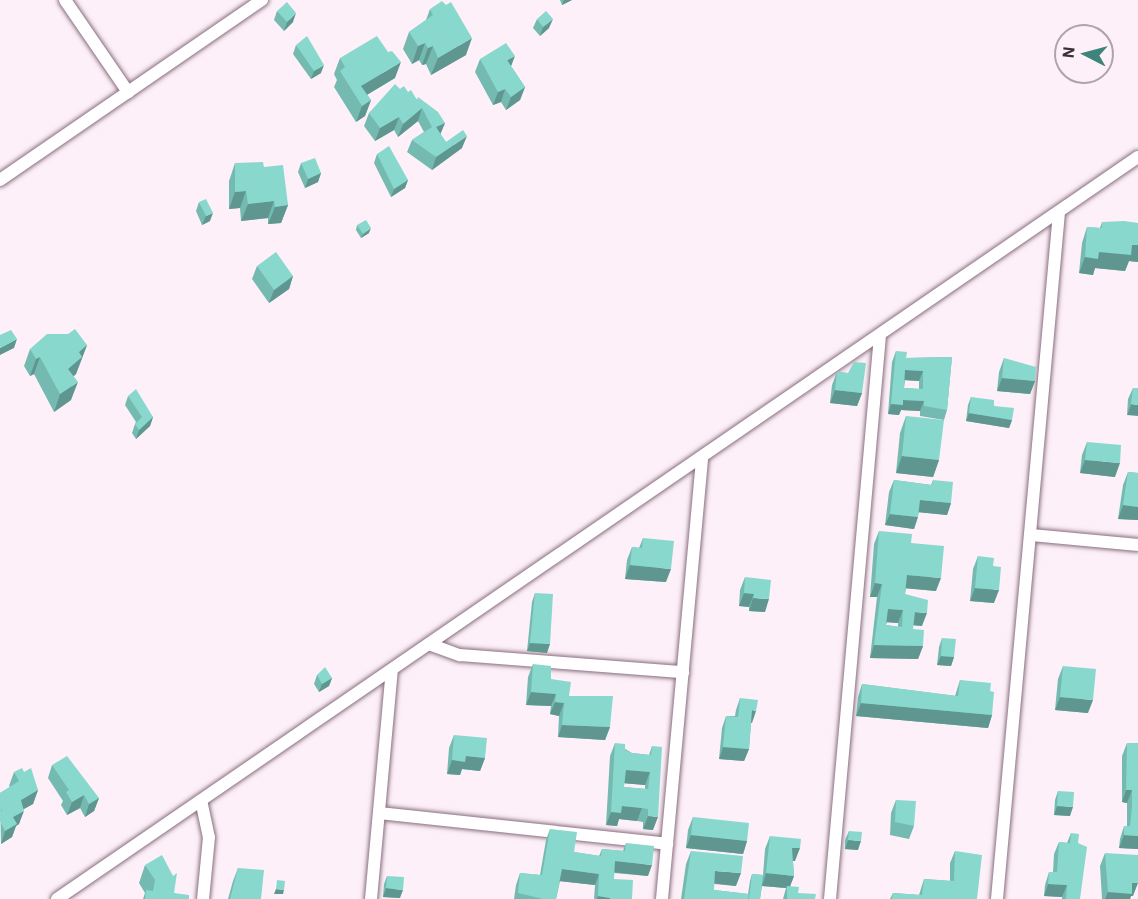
<!DOCTYPE html>
<html>
<head>
<meta charset="utf-8">
<style>
	body { margin:0 }
	#map { position:relative; width:1138px; height:899px; overflow:hidden; background:#fdf0f8; font-family:"IBM Plex Sans",sans-serif }
	div>[style] { position:absolute }
	[style*='--x'] { left:calc(var(--x)*1px); top:calc(var(--y)*1px); width:calc(var(--w)*1px); rotate:calc(var(--a)*1deg) }
	.roads { filter:drop-shadow(0 0 2px #896e7f) drop-shadow(0 0 2px #896e7f) }
	.minor>* { height:12px; margin:-6px; padding:0 6px; transform-origin:6px; border-radius:6px; background:#fff }
	.wall>* { inset:0; background:#75bab0 }
	.shaded-wall>* { inset:0; background:#5f9790 }
	.building>* { inset:0; background:#88d8cd }
	span { translate:-50% -50%; white-space:nowrap; text-align:center; line-height:1.15; -webkit-text-stroke:5px #fdf0f8; paint-order:stroke }
	.north { position:absolute; left:1054px; top:24px; width:60px; height:60px; box-sizing:border-box; background:#fdf0f8; border:2px solid #b0a3ab; border-radius:50%; rotate:276deg; font-size:16px; font-weight:700; line-height:24px; text-align:center; color:#3c3037 }
	.north::after { content:''; display:block; margin:auto; width:21px; height:27px; background:#3e847b; clip-path:polygon(50% 0,100% 100%,50% 72%,0 100%) }
</style>
</head>
<body>
<div id="map">
	<div class="roads">
		<div class="minor">
			<i style="--x:65;--y:0;--w:112;--a:55.6"></i>
			<i style="--x:0;--y:180;--w:318;--a:-34.5"></i>
			<i style="--x:1032;--y:535;--w:106;--a:5.4"></i>
			<i style="--x:429;--y:644;--w:33;--a:20"></i>
			<i style="--x:460;--y:655;--w:224;--a:4.4"></i>
			<i style="--x:201;--y:800;--w:38;--a:78"></i>
			<i style="--x:209;--y:837;--w:62;--a:95.5"></i>
			<i style="--x:379;--y:813;--w:290;--a:6.1"></i>
			<i style="--x:57;--y:899;--w:1311;--a:-34.47"></i>
			<i style="--x:371;--y:899;--w:230;--a:-84.8"></i>
			<i style="--x:662;--y:899;--w:444;--a:-84.8"></i>
			<i style="--x:830;--y:899;--w:566;--a:-84.93"></i>
			<i style="--x:997;--y:899;--w:690;--a:-84.84"></i>
		</div>
	</div>
	<div class="wall">
		<i style="clip-path:polygon(560px 0,572px 0,562px 5px)"></i>
		<i style="clip-path:polygon(430px 9px,466px 55px,431px 75px,426px 64px,422px 65px,419px 60px,412px 64px,403px 49px,409px 32px,426px 20px)"></i>
		<i style="clip-path:polygon(277px 11px,293px 22px,284px 31px,274px 20px)"></i>
		<i style="clip-path:polygon(537px 19px,549px 28px,540px 36px,533px 28px)"></i>
		<i style="clip-path:polygon(296px 45px,321px 73px,311px 79px,293px 54px)"></i>
		<i style="clip-path:polygon(340px 58px,395px 78px,367px 95px,371px 100px,365px 116px,356px 122px,334px 87px,337px 80px,334px 74px)"></i>
		<i style="clip-path:polygon(480px 59px,511px 66px,525px 87px,520px 100px,506px 110px,501px 102px,493px 105px,475px 72px)"></i>
		<i style="clip-path:polygon(400px 89px,408px 92px,445px 123px,440px 134px,446px 142px,462px 148px,432px 170px,407px 152px,412px 140px,424px 132px,418px 121px,398px 137px,394px 130px,375px 141px,364px 126px,369px 113px)"></i>
		<i style="clip-path:polygon(377px 154px,408px 180px,405px 188px,391px 197px,374px 163px)"></i>
		<i style="clip-path:polygon(235px 163px,264px 167px,288px 205px,281px 223px,268px 224px,268px 218px,241px 221px,240px 208px,229px 209px,229px 181px)"></i>
		<i style="clip-path:polygon(301px 163px,321px 173px,318px 182px,305px 188px,298px 172px)"></i>
		<i style="clip-path:polygon(199px 202px,210px 221px,202px 225px,196px 211px)"></i>
		<i style="clip-path:polygon(1102px 222px,1138px 223px,1138px 262px,1129px 261px,1125px 271px,1095px 268px,1093px 275px,1079px 273px,1082px 243px,1087px 227px,1100px 228px)"></i>
		<i style="clip-path:polygon(357px 225px,369px 233px,361px 238px,356px 230px)"></i>
		<i style="clip-path:polygon(257px 266px,293px 276px,289px 289px,269px 303px,252px 279px)"></i>
		<i style="clip-path:polygon(87px 345px,76px 374px,73px 377px,71px 400px,54px 412px,34px 374px,30px 376px,24px 366px,30px 349px)"></i>
		<i style="clip-path:polygon(evenodd,896px 351px,906px 358px,952px 357px,947px 410px,944px 420px,920px 416px,920px 411px,901px 410px,899px 415px,888px 414px,892px 362px,896px 351px,905px 380px,919px 381px,919px 389px,904px 388px,905px 380px)"></i>
		<i style="clip-path:polygon(1004px 358px,1035px 381px,1030px 394px,997px 391px,999px 372px)"></i>
		<i style="clip-path:polygon(837px 372px,848px 373px,862px 393px,857px 406px,830px 403px,832px 385px)"></i>
		<i style="clip-path:polygon(1133px 388px,1138px 388px,1127px 415px,1128px 399px)"></i>
		<i style="clip-path:polygon(128px 396px,153px 417px,150px 426px,136px 439px,132px 433px,135px 424px,136px 422px,125px 405px)"></i>
		<i style="clip-path:polygon(971px 397px,994px 406px,1012px 420px,1009px 428px,966px 421px,968px 405px)"></i>
		<i style="clip-path:polygon(906px 416px,939px 460px,933px 477px,896px 473px,900px 433px)"></i>
		<i style="clip-path:polygon(1087px 442px,1115px 477px,1080px 473px,1082px 455px)"></i>
		<i style="clip-path:polygon(1128px 472px,1138px 473px,1138px 520px,1118px 519px,1123px 485px)"></i>
		<i style="clip-path:polygon(894px 480px,931px 485px,933px 480px,951px 503px,947px 515px,919px 512px,914px 529px,885px 525px,889px 492px)"></i>
		<i style="clip-path:polygon(evenodd,879px 531px,911px 543px,936px 591px,906px 588px,905px 594px,922px 626px,913px 625px,913px 629px,923px 646px,918px 659px,870px 658px,877px 597px,870px 597px,874px 544px,879px 531px,887px 622px,898px 623px,898px 627px,886px 625px,887px 622px)"></i>
		<i style="clip-path:polygon(643px 538px,666px 582px,625px 579px,627px 560px,632px 547px,639px 548px)"></i>
		<i style="clip-path:polygon(978px 556px,993px 566px,994px 603px,970px 601px,973px 569px)"></i>
		<i style="clip-path:polygon(745px 577px,765px 612px,749px 611px,749px 607px,739px 606px,740px 590px)"></i>
		<i style="clip-path:polygon(535px 593px,547px 653px,527px 651px,532px 602px)"></i>
		<i style="clip-path:polygon(942px 638px,954px 657px,951px 666px,937px 665px,939px 647px)"></i>
		<i style="clip-path:polygon(533px 664px,569px 696px,610px 727px,605px 740px,558px 737px,559px 716px,550px 714px,551px 706px,526px 705px,528px 677px)"></i>
		<i style="clip-path:polygon(1063px 666px,1088px 713px,1055px 710px,1058px 679px)"></i>
		<i style="clip-path:polygon(317px 675px,332px 678px,329px 686px,319px 692px,314px 684px)"></i>
		<i style="clip-path:polygon(960px 680px,990px 691px,992px 715px,988px 728px,856px 716px,858px 697px,862px 684px,955px 696px)"></i>
		<i style="clip-path:polygon(740px 698px,752px 723px,751px 723px,749px 749px,744px 761px,719px 759px,722px 728px,726px 716px,735px 716px,736px 710px)"></i>
		<i style="clip-path:polygon(454px 735px,485px 758px,480px 771px,462px 769px,460px 775px,447px 774px,449px 748px)"></i>
		<i style="clip-path:polygon(evenodd,615px 743px,632px 753px,649px 755px,652px 746px,653px 830px,643px 829px,643px 822px,637px 821px,619px 819px,617px 826px,606px 825px,610px 756px,615px 743px,624px 783px,645px 785px,645px 789px,624px 787px,624px 783px)"></i>
		<i style="clip-path:polygon(1127px 743px,1138px 849px,1119px 848px,1120px 839px,1124px 826px,1127px 826px,1127px 803px,1122px 802px,1122px 756px)"></i>
		<i style="clip-path:polygon(52px 765px,99px 798px,94px 811px,85px 817px,80px 808px,67px 815px,61px 805px,63px 801px,48px 778px)"></i>
		<i style="clip-path:polygon(14px 772px,38px 790px,33px 804px,23px 809px,19px 824px,16px 826px,12px 837px,1px 844px,0 793px,10px 787px,9px 786px)"></i>
		<i style="clip-path:polygon(1058px 791px,1070px 816px,1054px 815px,1055px 800px)"></i>
		<i style="clip-path:polygon(896px 800px,914px 826px,909px 839px,890px 835px,891px 813px)"></i>
		<i style="clip-path:polygon(693px 817px,747px 841px,743px 854px,686px 848px,688px 830px)"></i>
		<i style="clip-path:polygon(550px 829px,574px 852px,599px 856px,602px 849px,623px 851px,626px 843px,648px 876px,614px 873px,614px 879px,632px 899px,594px 899px,595px 885px,560px 881px,556px 899px,514px 899px,516px 885px,520px 873px,540px 875px,546px 840px)"></i>
		<i style="clip-path:polygon(849px 831px,858px 850px,845px 849px,845px 840px)"></i>
		<i style="clip-path:polygon(1071px 833px,1078px 843px,1080px 899px,1062px 899px,1062px 897px,1044px 896px,1045px 885px,1049px 872px,1053px 872px,1054px 854px,1059px 842px,1067px 843px)"></i>
		<i style="clip-path:polygon(770px 836px,795px 861px,793px 861px,794px 876px,790px 886px,798px 893px,815px 899px,783px 899px,786px 888px,762px 886px,760px 899px,681px 899px,686px 864px,691px 851px,736px 886px,714px 884px,714px 890px,748px 894px,750px 881px,752px 874px,763px 875px,765px 849px)"></i>
		<i style="clip-path:polygon(955px 851px,977px 899px,890px 899px,893px 893px,919px 895px,924px 879px,950px 881px,950px 863px)"></i>
		<i style="clip-path:polygon(1105px 853px,1133px 896px,1131px 896px,1130px 899px,1102px 899px,1100px 866px)"></i>
		<i style="clip-path:polygon(145px 865px,174px 893px,189px 899px,143px 899px,145px 893px,139px 883px)"></i>
		<i style="clip-path:polygon(238px 868px,261px 899px,228px 899px,233px 881px)"></i>
		<i style="clip-path:polygon(387px 876px,400px 898px,383px 897px,384px 884px)"></i>
	</div>
	<div class="shaded-wall">
		<i style="clip-path:polygon(564px 0,572px 0,562px 5px)"></i>
		<i style="clip-path:polygon(296px 13px,293px 22px,284px 31px,287px 22px)"></i>
		<i style="clip-path:polygon(553px 19px,549px 28px,540px 36px,543px 27px)"></i>
		<i style="clip-path:polygon(472px 38px,466px 55px,431px 75px,438px 58px)"></i>
		<i style="clip-path:polygon(425px 43px,419px 60px,412px 64px,418px 46px)"></i>
		<i style="clip-path:polygon(433px 46px,426px 64px,422px 65px,428px 48px)"></i>
		<i style="clip-path:polygon(515px 56px,510px 69px,507px 60px)"></i>
		<i style="clip-path:polygon(401px 62px,395px 78px,358px 100px,361px 86px)"></i>
		<i style="clip-path:polygon(324px 65px,321px 73px,311px 79px,314px 71px)"></i>
		<i style="clip-path:polygon(525px 87px,520px 100px,506px 110px,511px 97px)"></i>
		<i style="clip-path:polygon(505px 89px,501px 102px,493px 105px,498px 92px)"></i>
		<i style="clip-path:polygon(371px 100px,365px 116px,356px 122px,362px 106px)"></i>
		<i style="clip-path:polygon(422px 108px,418px 121px,398px 137px,403px 124px)"></i>
		<i style="clip-path:polygon(399px 117px,394px 130px,375px 141px,380px 128px)"></i>
		<i style="clip-path:polygon(445px 123px,440px 135px,436px 127px)"></i>
		<i style="clip-path:polygon(467px 136px,462px 148px,432px 170px,436px 157px)"></i>
		<i style="clip-path:polygon(321px 173px,318px 182px,305px 188px,308px 179px)"></i>
		<i style="clip-path:polygon(408px 180px,405px 188px,391px 197px,394px 189px)"></i>
		<i style="clip-path:polygon(246px 191px,240px 208px,229px 209px,235px 192px)"></i>
		<i style="clip-path:polygon(274px 201px,268px 218px,241px 221px,248px 204px)"></i>
		<i style="clip-path:polygon(288px 205px,281px 223px,268px 224px,275px 207px)"></i>
		<i style="clip-path:polygon(213px 213px,210px 221px,202px 225px,206px 216px)"></i>
		<i style="clip-path:polygon(371px 228px,369px 233px,361px 238px,363px 234px)"></i>
		<i style="clip-path:polygon(1132px 245px,1138px 245px,1138px 262px,1129px 261px,1125px 271px,1095px 268px,1093px 275px,1079px 273px,1085px 257px,1099px 252px)"></i>
		<i style="clip-path:polygon(293px 276px,289px 289px,269px 303px,274px 290px)"></i>
		<i style="clip-path:polygon(17px 339px,14px 348px,0 355px,0 348px)"></i>
		<i style="clip-path:polygon(87px 345px,76px 374px,61px 386px,68px 369px,79px 352px)"></i>
		<i style="clip-path:polygon(40px 357px,34px 374px,30px 376px,36px 359px)"></i>
		<i style="clip-path:polygon(905px 370px,923px 371px,919px 381px,902px 380px)"></i>
		<i style="clip-path:polygon(1002px 378px,1035px 381px,1030px 394px,997px 391px)"></i>
		<i style="clip-path:polygon(78px 382px,71px 400px,54px 412px,60px 394px)"></i>
		<i style="clip-path:polygon(835px 390px,862px 393px,857px 406px,830px 403px)"></i>
		<i style="clip-path:polygon(903px 400px,924px 401px,920px 411px,901px 410px,899px 415px,888px 414px,891px 404px)"></i>
		<i style="clip-path:polygon(1131px 404px,1138px 405px,1138px 416px,1127px 415px)"></i>
		<i style="clip-path:polygon(969px 413px,1012px 420px,1009px 428px,966px 421px)"></i>
		<i style="clip-path:polygon(153px 417px,150px 426px,136px 439px,139px 430px)"></i>
		<i style="clip-path:polygon(902px 456px,939px 460px,933px 477px,896px 473px)"></i>
		<i style="clip-path:polygon(1085px 460px,1120px 463px,1115px 477px,1080px 473px)"></i>
		<i style="clip-path:polygon(920px 500px,951px 503px,947px 515px,916px 512px)"></i>
		<i style="clip-path:polygon(1123px 505px,1138px 507px,1138px 520px,1118px 519px)"></i>
		<i style="clip-path:polygon(890px 514px,918px 517px,914px 529px,885px 525px)"></i>
		<i style="clip-path:polygon(630px 565px,671px 569px,666px 582px,625px 579px)"></i>
		<i style="clip-path:polygon(907px 575px,941px 578px,936px 591px,902px 588px)"></i>
		<i style="clip-path:polygon(875px 583px,882px 584px,877px 597px,870px 597px)"></i>
		<i style="clip-path:polygon(975px 588px,999px 590px,994px 603px,970px 601px)"></i>
		<i style="clip-path:polygon(744px 593px,754px 594px,749px 607px,739px 606px)"></i>
		<i style="clip-path:polygon(753px 598px,769px 599px,765px 612px,749px 611px)"></i>
		<i style="clip-path:polygon(888px 609px,903px 610px,898px 623px,883px 622px)"></i>
		<i style="clip-path:polygon(915px 612px,927px 613px,922px 626px,910px 625px)"></i>
		<i style="clip-path:polygon(530px 643px,550px 644px,547px 653px,527px 651px)"></i>
		<i style="clip-path:polygon(874px 645px,923px 646px,918px 659px,870px 658px)"></i>
		<i style="clip-path:polygon(941px 656px,954px 657px,951px 666px,937px 665px)"></i>
		<i style="clip-path:polygon(332px 678px,329px 686px,319px 692px,322px 684px)"></i>
		<i style="clip-path:polygon(531px 692px,556px 694px,551px 706px,526px 705px)"></i>
		<i style="clip-path:polygon(1060px 697px,1093px 700px,1088px 713px,1055px 710px)"></i>
		<i style="clip-path:polygon(555px 702px,564px 703px,559px 716px,550px 714px)"></i>
		<i style="clip-path:polygon(861px 703px,992px 715px,988px 728px,856px 716px)"></i>
		<i style="clip-path:polygon(752px 710px,756px 711px,752px 723px,747px 723px)"></i>
		<i style="clip-path:polygon(562px 725px,610px 727px,605px 740px,558px 737px)"></i>
		<i style="clip-path:polygon(723px 747px,749px 749px,744px 761px,719px 759px)"></i>
		<i style="clip-path:polygon(466px 756px,485px 758px,480px 771px,462px 769px,460px 775px,447px 774px,452px 760px)"></i>
		<i style="clip-path:polygon(626px 770px,650px 772px,645px 785px,621px 783px)"></i>
		<i style="clip-path:polygon(38px 790px,33px 804px,17px 813px,21px 800px)"></i>
		<i style="clip-path:polygon(1126px 790px,1132px 790px,1127px 803px,1122px 802px)"></i>
		<i style="clip-path:polygon(84px 795px,80px 808px,67px 815px,72px 802px)"></i>
		<i style="clip-path:polygon(99px 798px,94px 811px,85px 817px,89px 804px)"></i>
		<i style="clip-path:polygon(622px 806px,642px 808px,637px 821px,619px 819px,617px 826px,606px 825px,611px 812px)"></i>
		<i style="clip-path:polygon(1057px 806px,1073px 807px,1070px 816px,1054px 815px)"></i>
		<i style="clip-path:polygon(24px 811px,19px 824px,16px 826px,12px 837px,1px 844px,5px 831px,13px 817px)"></i>
		<i style="clip-path:polygon(648px 816px,658px 817px,653px 830px,643px 829px)"></i>
		<i style="clip-path:polygon(691px 835px,747px 841px,743px 854px,686px 848px)"></i>
		<i style="clip-path:polygon(1124px 835px,1138px 836px,1138px 849px,1119px 848px)"></i>
		<i style="clip-path:polygon(848px 840px,861px 841px,858px 850px,845px 849px)"></i>
		<i style="clip-path:polygon(792px 848px,800px 848px,795px 861px,787px 861px)"></i>
		<i style="clip-path:polygon(615px 861px,652px 865px,648px 876px,611px 872px)"></i>
		<i style="clip-path:polygon(562px 869px,599px 874px,595px 885px,558px 881px)"></i>
		<i style="clip-path:polygon(715px 871px,741px 873px,736px 886px,711px 883px)"></i>
		<i style="clip-path:polygon(766px 873px,794px 876px,789px 889px,787px 886px,786px 888px,762px 886px)"></i>
		<i style="clip-path:polygon(1132px 883px,1138px 883px,1133px 896px,1131px 896px,1130px 899px,1105px 899px,1108px 892px)"></i>
		<i style="clip-path:polygon(1048px 884px,1067px 885px,1062px 897px,1044px 896px)"></i>
		<i style="clip-path:polygon(386px 888px,403px 890px,400px 898px,383px 897px)"></i>
		<i style="clip-path:polygon(276px 889px,284px 890px,283px 894px,274px 894px)"></i>
		<i style="clip-path:polygon(598px 896px,610px 898px,610px 899px,597px 899px)"></i>
	</div>
	<div class="building">
		<i style="clip-path:polygon(442px 1px,446px 5px,451px 2px,472px 38px,438px 58px,433px 46px,428px 48px,425px 43px,418px 46px,409px 32px,433px 15px,430px 9px)"></i>
		<i style="clip-path:polygon(287px 2px,296px 13px,287px 22px,277px 11px)"></i>
		<i style="clip-path:polygon(546px 11px,553px 19px,543px 27px,537px 19px)"></i>
		<i style="clip-path:polygon(307px 36px,324px 65px,314px 71px,296px 45px)"></i>
		<i style="clip-path:polygon(377px 36px,388px 52px,392px 51px,401px 62px,361px 86px,371px 100px,362px 106px,340px 71px,345px 67px,340px 58px)"></i>
		<i style="clip-path:polygon(506px 43px,515px 56px,507px 60px,525px 87px,511px 97px,505px 89px,498px 92px,480px 59px)"></i>
		<i style="clip-path:polygon(395px 84px,400px 89px,404px 86px,408px 92px,411px 90px,417px 100px,418px 97px,438px 112px,445px 123px,436px 127px,446px 142px,463px 130px,467px 136px,436px 157px,412px 140px,432px 127px,422px 108px,403px 124px,399px 117px,380px 128px,369px 113px)"></i>
		<i style="clip-path:polygon(389px 146px,408px 180px,394px 189px,377px 154px)"></i>
		<i style="clip-path:polygon(315px 158px,321px 173px,308px 179px,301px 163px)"></i>
		<i style="clip-path:polygon(263px 162px,264px 167px,283px 165px,288px 205px,275px 207px,274px 201px,248px 204px,246px 191px,235px 192px,235px 163px)"></i>
		<i style="clip-path:polygon(206px 199px,213px 213px,206px 216px,199px 202px)"></i>
		<i style="clip-path:polygon(366px 220px,371px 228px,363px 234px,357px 225px)"></i>
		<i style="clip-path:polygon(1124px 221px,1138px 223px,1138px 245px,1132px 245px,1131px 255px,1099px 252px,1098px 259px,1085px 257px,1087px 227px,1102px 228px,1102px 222px)"></i>
		<i style="clip-path:polygon(276px 252px,293px 276px,274px 290px,257px 266px)"></i>
		<i style="clip-path:polygon(75px 329px,87px 345px,79px 352px,82px 357px,68px 369px,78px 382px,60px 394px,40px 357px,36px 359px,30px 349px,47px 334px,68px 334px)"></i>
		<i style="clip-path:polygon(11px 330px,17px 339px,0 348px,0 335px)"></i>
		<i style="clip-path:polygon(evenodd,896px 351px,907px 352px,906px 358px,952px 357px,947px 410px,924px 406px,924px 401px,903px 400px,903px 405px,891px 404px,896px 351px,905px 370px,923px 371px,923px 389px,904px 388px,905px 370px)"></i>
		<i style="clip-path:polygon(1004px 358px,1036px 367px,1035px 381px,1002px 378px)"></i>
		<i style="clip-path:polygon(854px 362px,866px 363px,862px 393px,835px 390px,837px 372px,848px 373px)"></i>
		<i style="clip-path:polygon(1133px 388px,1138px 388px,1138px 405px,1131px 404px)"></i>
		<i style="clip-path:polygon(136px 389px,153px 417px,139px 430px,135px 424px,142px 417px,128px 396px)"></i>
		<i style="clip-path:polygon(971px 397px,994px 400px,994px 406px,1014px 408px,1012px 420px,969px 413px)"></i>
		<i style="clip-path:polygon(906px 416px,944px 420px,939px 460px,902px 456px)"></i>
		<i style="clip-path:polygon(1087px 442px,1121px 445px,1120px 463px,1085px 460px)"></i>
		<i style="clip-path:polygon(1128px 472px,1138px 473px,1138px 507px,1123px 505px)"></i>
		<i style="clip-path:polygon(894px 480px,932px 485px,933px 480px,953px 482px,951px 503px,920px 500px,918px 517px,890px 514px)"></i>
		<i style="clip-path:polygon(evenodd,879px 531px,912px 534px,911px 543px,944px 546px,941px 578px,907px 575px,905px 594px,928px 600px,927px 613px,915px 612px,913px 629px,924px 630px,923px 646px,874px 645px,882px 584px,875px 583px,879px 531px,888px 609px,903px 610px,902px 627px,886px 625px,888px 609px)"></i>
		<i style="clip-path:polygon(643px 538px,674px 541px,671px 569px,630px 565px,632px 547px,642px 548px)"></i>
		<i style="clip-path:polygon(978px 556px,994px 558px,993px 566px,1001px 567px,999px 590px,975px 588px)"></i>
		<i style="clip-path:polygon(745px 577px,771px 580px,769px 599px,753px 598px,754px 594px,744px 593px)"></i>
		<i style="clip-path:polygon(535px 593px,553px 594px,550px 644px,530px 643px)"></i>
		<i style="clip-path:polygon(942px 638px,956px 639px,954px 657px,941px 656px)"></i>
		<i style="clip-path:polygon(533px 664px,551px 666px,551px 679px,571px 682px,569px 696px,613px 696px,610px 727px,562px 725px,564px 703px,555px 702px,556px 694px,531px 692px)"></i>
		<i style="clip-path:polygon(1063px 666px,1096px 669px,1093px 700px,1060px 697px)"></i>
		<i style="clip-path:polygon(325px 667px,332px 678px,322px 684px,317px 675px)"></i>
		<i style="clip-path:polygon(960px 680px,991px 683px,990px 691px,994px 692px,992px 715px,861px 703px,862px 684px,958px 696px)"></i>
		<i style="clip-path:polygon(740px 698px,758px 700px,756px 711px,752px 710px,749px 749px,723px 747px,726px 716px,738px 717px)"></i>
		<i style="clip-path:polygon(454px 735px,487px 738px,485px 758px,466px 756px,465px 762px,452px 760px)"></i>
		<i style="clip-path:polygon(evenodd,615px 743px,625px 744px,625px 750px,632px 753px,651px 755px,652px 746px,662px 747px,658px 817px,648px 816px,648px 809px,642px 808px,622px 806px,621px 813px,611px 812px,615px 743px,626px 770px,650px 772px,648px 789px,624px 787px,626px 770px)"></i>
		<i style="clip-path:polygon(1127px 743px,1138px 743px,1138px 836px,1124px 835px,1124px 826px,1130px 826px,1132px 807px,1132px 790px,1126px 790px)"></i>
		<i style="clip-path:polygon(67px 756px,99px 798px,89px 804px,84px 795px,72px 802px,66px 792px,69px 790px,52px 765px)"></i>
		<i style="clip-path:polygon(22px 768px,24px 772px,31px 768px,38px 790px,21px 800px,24px 811px,13px 817px,17px 824px,5px 831px,0 821px,0 813px,2px 811px,0 807px,0 793px,19px 781px,14px 772px)"></i>
		<i style="clip-path:polygon(1058px 791px,1074px 792px,1073px 807px,1057px 806px)"></i>
		<i style="clip-path:polygon(896px 800px,916px 801px,914px 826px,895px 822px)"></i>
		<i style="clip-path:polygon(693px 817px,749px 823px,747px 841px,691px 835px)"></i>
		<i style="clip-path:polygon(550px 829px,577px 832px,574px 852px,601px 856px,602px 849px,625px 851px,626px 843px,654px 846px,652px 865px,615px 861px,614px 879px,633px 880px,632px 899px,610px 899px,610px 898px,598px 896px,599px 874px,562px 869px,556px 899px,543px 899px,518px 893px,520px 873px,542px 875px)"></i>
		<i style="clip-path:polygon(849px 831px,862px 832px,861px 841px,848px 840px)"></i>
		<i style="clip-path:polygon(1071px 833px,1079px 834px,1078px 843px,1087px 847px,1080px 899px,1066px 899px,1067px 885px,1048px 884px,1049px 872px,1057px 872px,1059px 842px,1070px 843px)"></i>
		<i style="clip-path:polygon(770px 836px,801px 839px,800px 848px,792px 848px,794px 876px,766px 873px)"></i>
		<i style="clip-path:polygon(691px 851px,743px 856px,741px 873px,715px 871px,714px 890px,749px 894px,748px 899px,684px 899px)"></i>
		<i style="clip-path:polygon(955px 851px,982px 855px,977px 899px,892px 899px,893px 893px,922px 895px,924px 879px,954px 881px)"></i>
		<i style="clip-path:polygon(1105px 853px,1138px 855px,1138px 883px,1132px 883px,1132px 894px,1108px 892px)"></i>
		<i style="clip-path:polygon(162px 855px,173px 876px,177px 873px,174px 893px,189px 895px,189px 899px,145px 899px,146px 890px,153px 891px,155px 880px,145px 865px)"></i>
		<i style="clip-path:polygon(238px 868px,264px 870px,261px 899px,230px 899px)"></i>
		<i style="clip-path:polygon(752px 874px,763px 875px,760px 899px,749px 899px)"></i>
		<i style="clip-path:polygon(387px 876px,404px 877px,403px 890px,386px 888px)"></i>
		<i style="clip-path:polygon(277px 880px,285px 881px,284px 890px,276px 889px)"></i>
		<i style="clip-path:polygon(787px 886px,799px 887px,798px 893px,816px 894px,815px 899px,787px 899px)"></i>
	</div>
	<div class="north">N</div>
</div>
</body>
</html>
